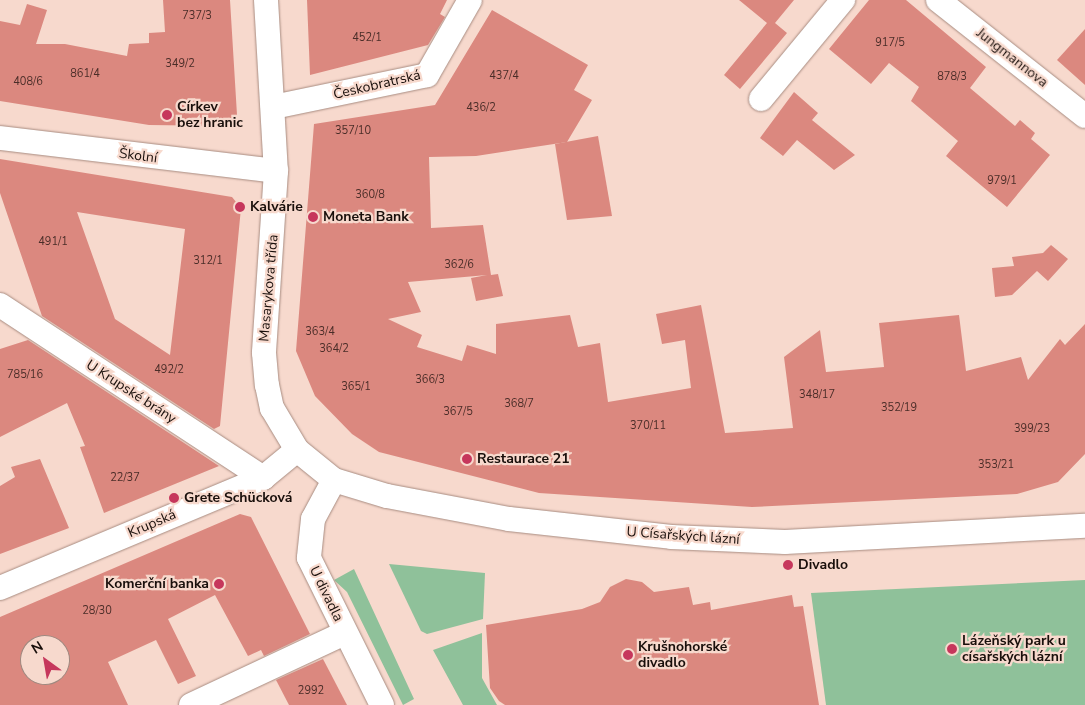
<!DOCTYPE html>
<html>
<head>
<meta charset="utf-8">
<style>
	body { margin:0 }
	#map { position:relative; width:1085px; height:705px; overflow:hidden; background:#f7d9cd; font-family:"Nunito Sans",sans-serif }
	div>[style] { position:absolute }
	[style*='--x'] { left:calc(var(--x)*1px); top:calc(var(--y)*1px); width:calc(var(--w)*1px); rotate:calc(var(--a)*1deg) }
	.green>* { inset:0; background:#8fc19a }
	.building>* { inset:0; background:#db887f }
	.roads { filter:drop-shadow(0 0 1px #a88c81) drop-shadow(0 0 1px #a88c81) }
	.street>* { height:24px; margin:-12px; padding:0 12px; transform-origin:12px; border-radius:12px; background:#fff }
	.dots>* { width:14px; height:14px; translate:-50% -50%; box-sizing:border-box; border:2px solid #f7d9cd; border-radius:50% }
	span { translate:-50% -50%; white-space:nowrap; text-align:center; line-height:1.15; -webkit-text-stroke:4.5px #f7d9cd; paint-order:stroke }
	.number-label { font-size:11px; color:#4a2d28 }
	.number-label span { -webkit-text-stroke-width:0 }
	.street-label { font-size:14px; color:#190f0b }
	.poi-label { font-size:14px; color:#190f0b; font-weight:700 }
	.left { translate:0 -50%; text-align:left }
	.right { translate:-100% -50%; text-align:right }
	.north { position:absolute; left:20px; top:635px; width:50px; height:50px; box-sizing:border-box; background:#f7d9cd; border:1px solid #9e887f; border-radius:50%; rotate:328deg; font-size:14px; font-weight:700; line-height:20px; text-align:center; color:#190f0b }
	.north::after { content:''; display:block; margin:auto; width:18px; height:22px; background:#c6375c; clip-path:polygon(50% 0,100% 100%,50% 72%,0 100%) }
</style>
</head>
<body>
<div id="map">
	<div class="green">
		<i style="clip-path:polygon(389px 564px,485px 573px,483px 619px,427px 634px,421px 631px)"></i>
		<i style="clip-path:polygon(354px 569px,414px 699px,403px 705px,347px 592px,334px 580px)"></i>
		<i style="clip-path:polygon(1085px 580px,1085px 705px,826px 705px,811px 593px)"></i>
		<i style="clip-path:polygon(482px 633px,482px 678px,497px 705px,463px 705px,433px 650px)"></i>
	</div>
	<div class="building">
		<i style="clip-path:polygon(163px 0,230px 0,237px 115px,227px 126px,149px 125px,0 101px,0 21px,20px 25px,27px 4px,47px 10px,36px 44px,65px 44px,127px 56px,129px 44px,149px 43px,149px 33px,165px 32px)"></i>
		<i style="clip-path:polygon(307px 0,447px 0,440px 14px,445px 17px,428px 45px,310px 75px)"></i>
		<i style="clip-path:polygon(739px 0,794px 0,775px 23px,787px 33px,740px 89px,724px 75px,767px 23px)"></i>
		<i style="clip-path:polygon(869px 0,906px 0,986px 67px,970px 88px,1015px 126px,1020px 120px,1035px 133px,1031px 139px,1050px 155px,1007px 207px,946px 156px,958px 141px,911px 101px,919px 87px,889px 63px,871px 84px,829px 49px)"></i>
		<i style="clip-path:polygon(492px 10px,588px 65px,574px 90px,592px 100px,567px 142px,476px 156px,429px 157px,431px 228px,483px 225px,491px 275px,498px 274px,503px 296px,476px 301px,471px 278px,487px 275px,408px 282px,421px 312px,388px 319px,422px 335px,417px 347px,462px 361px,467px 345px,496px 354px,496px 324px,570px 315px,578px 347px,600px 343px,608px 402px,691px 388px,685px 340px,662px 344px,656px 314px,701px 305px,725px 433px,793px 428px,784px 357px,820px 330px,826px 372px,884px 367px,879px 323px,959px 315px,966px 371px,1021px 357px,1028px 380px,1060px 339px,1065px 345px,1085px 324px,1085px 454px,1058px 482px,1017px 494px,752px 507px,539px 493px,379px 452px,352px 434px,315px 396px,296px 351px,314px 124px,435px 105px)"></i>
		<i style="clip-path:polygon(1085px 29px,1085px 85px,1057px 60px)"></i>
		<i style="clip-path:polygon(794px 92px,818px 113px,812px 120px,855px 155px,834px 170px,797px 140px,783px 156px,760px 138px)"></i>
		<i style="clip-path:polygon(598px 136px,612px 216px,567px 220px,555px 144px)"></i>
		<i style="clip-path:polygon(evenodd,0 159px,232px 197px,241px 208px,220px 426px,214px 429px,42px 316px,0 193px,0 159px,77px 212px,185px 229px,170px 355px,115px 319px,77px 212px)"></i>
		<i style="clip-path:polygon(1051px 245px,1068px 259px,1048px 281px,1037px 271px,1012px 295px,995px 297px,992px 268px,1014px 266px,1012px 257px,1043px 253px)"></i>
		<i style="clip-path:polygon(28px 340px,219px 466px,104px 513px,80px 447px,85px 446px,67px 403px,0 437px,0 349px)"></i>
		<i style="clip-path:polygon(40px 459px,69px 528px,0 554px,0 486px,15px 477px,11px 467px)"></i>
		<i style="clip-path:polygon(evenodd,240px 514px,251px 517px,310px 634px,264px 656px,261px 650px,248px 656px,215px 595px,168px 619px,196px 676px,178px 684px,156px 640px,108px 662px,128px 705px,0 705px,0 617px,240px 514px,30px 645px,60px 645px,60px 675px,30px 675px,30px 645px)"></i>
		<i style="clip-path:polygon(626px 579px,642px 582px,654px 592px,689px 587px,693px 605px,710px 602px,711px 610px,792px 595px,794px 607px,803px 606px,819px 705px,505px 705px,499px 701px,490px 688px,486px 625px,582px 609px,600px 602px,610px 587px)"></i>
		<i style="clip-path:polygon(323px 659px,347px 705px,289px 705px,276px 680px)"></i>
	</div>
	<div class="roads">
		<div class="street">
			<i style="--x:266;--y:0;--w:171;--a:86.7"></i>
			<i style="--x:276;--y:171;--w:182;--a:93.8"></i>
			<i style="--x:264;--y:353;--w:32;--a:85"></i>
			<i style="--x:267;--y:385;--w:24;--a:78"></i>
			<i style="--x:272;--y:408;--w:49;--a:59.2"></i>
			<i style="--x:297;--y:450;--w:48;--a:39"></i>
			<i style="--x:334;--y:480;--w:55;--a:16.8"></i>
			<i style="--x:387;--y:496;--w:124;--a:10.7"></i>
			<i style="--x:509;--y:519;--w:163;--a:6.3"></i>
			<i style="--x:671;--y:537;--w:114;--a:2.5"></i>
			<i style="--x:785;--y:542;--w:300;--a:-3.1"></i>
			<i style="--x:938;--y:0;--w:187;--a:38.3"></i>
			<i style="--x:761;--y:99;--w:129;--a:-50.4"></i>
			<i style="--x:273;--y:107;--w:157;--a:-11.7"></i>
			<i style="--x:427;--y:75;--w:86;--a:-60.2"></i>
			<i style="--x:0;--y:138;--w:278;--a:6.8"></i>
			<i style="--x:0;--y:305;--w:315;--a:33.3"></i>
			<i style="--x:334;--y:480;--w:44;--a:118.3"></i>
			<i style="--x:313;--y:519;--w:39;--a:96"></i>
			<i style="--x:309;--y:558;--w:164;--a:63.6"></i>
			<i style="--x:0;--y:588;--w:285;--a:-22.7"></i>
			<i style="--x:263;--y:478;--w:44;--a:-39.5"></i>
			<i style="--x:191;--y:705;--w:170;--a:-25.1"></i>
		</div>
	</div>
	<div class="dots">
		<i style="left:167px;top:115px;background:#c6375c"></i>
		<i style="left:240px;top:207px;background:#c6375c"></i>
		<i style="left:313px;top:217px;background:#c6375c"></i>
		<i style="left:467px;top:459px;background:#c6375c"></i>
		<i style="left:174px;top:498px;background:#c6375c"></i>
		<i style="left:788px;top:565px;background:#c6375c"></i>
		<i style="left:219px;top:584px;background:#c6375c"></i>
		<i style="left:952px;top:649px;background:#c6375c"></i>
		<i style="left:628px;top:655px;background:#c6375c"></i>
	</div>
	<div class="number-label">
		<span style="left:197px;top:16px">737/3</span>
		<span style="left:367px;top:38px">452/1</span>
		<span style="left:890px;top:43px">917/5</span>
		<span style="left:180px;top:64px">349/2</span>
		<span style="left:85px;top:74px">861/4</span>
		<span style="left:504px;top:76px">437/4</span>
		<span style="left:952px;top:77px">878/3</span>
		<span style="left:28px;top:82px">408/6</span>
		<span style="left:481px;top:108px">436/2</span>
		<span style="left:353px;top:131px">357/10</span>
		<span style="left:1002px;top:181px">979/1</span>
		<span style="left:370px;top:195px">360/8</span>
		<span style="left:53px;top:242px">491/1</span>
		<span style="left:208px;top:261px">312/1</span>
		<span style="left:459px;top:265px">362/6</span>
		<span style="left:320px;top:332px">363/4</span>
		<span style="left:334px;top:349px">364/2</span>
		<span style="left:169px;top:370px">492/2</span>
		<span style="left:25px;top:375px">785/16</span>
		<span style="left:430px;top:380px">366/3</span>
		<span style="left:356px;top:387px">365/1</span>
		<span style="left:817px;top:395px">348/17</span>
		<span style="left:519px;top:404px">368/7</span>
		<span style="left:899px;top:408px">352/19</span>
		<span style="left:458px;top:412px">367/5</span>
		<span style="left:648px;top:426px">370/11</span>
		<span style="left:1032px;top:429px">399/23</span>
		<span style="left:996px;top:465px">353/21</span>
		<span style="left:125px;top:478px">22/37</span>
		<span style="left:97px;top:611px">28/30</span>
		<span style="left:311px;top:691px">2992</span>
	</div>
	<div class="street-label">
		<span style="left:1012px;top:58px;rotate:38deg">Jungmannova</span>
		<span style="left:377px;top:85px;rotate:-13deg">Českobratrská</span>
		<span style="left:138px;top:156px;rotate:7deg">Školní</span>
		<span style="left:269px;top:288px;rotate:-85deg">Masarykova třída</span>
		<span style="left:131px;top:392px;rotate:33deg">U Krupské brány</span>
		<span style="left:152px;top:524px;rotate:-23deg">Krupská</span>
		<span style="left:683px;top:536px;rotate:4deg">U Císařských lázní</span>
		<span style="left:326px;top:594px;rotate:64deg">U divadla</span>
	</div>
	<div class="poi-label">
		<span class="left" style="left:177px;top:115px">Církev<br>bez hranic</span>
		<span class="left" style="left:250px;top:207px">Kalvárie</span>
		<span class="left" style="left:323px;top:217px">Moneta Bank</span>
		<span class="left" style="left:477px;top:459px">Restaurace 21</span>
		<span class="left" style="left:184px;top:498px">Grete Schücková</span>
		<span class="left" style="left:798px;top:565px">Divadlo</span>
		<span class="right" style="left:209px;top:584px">Komerční banka</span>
		<span class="left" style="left:962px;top:649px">Lázeňský park u<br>císařských lázní</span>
		<span class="left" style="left:638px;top:655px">Krušnohorské<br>divadlo</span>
	</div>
	<div class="north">N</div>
</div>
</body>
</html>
